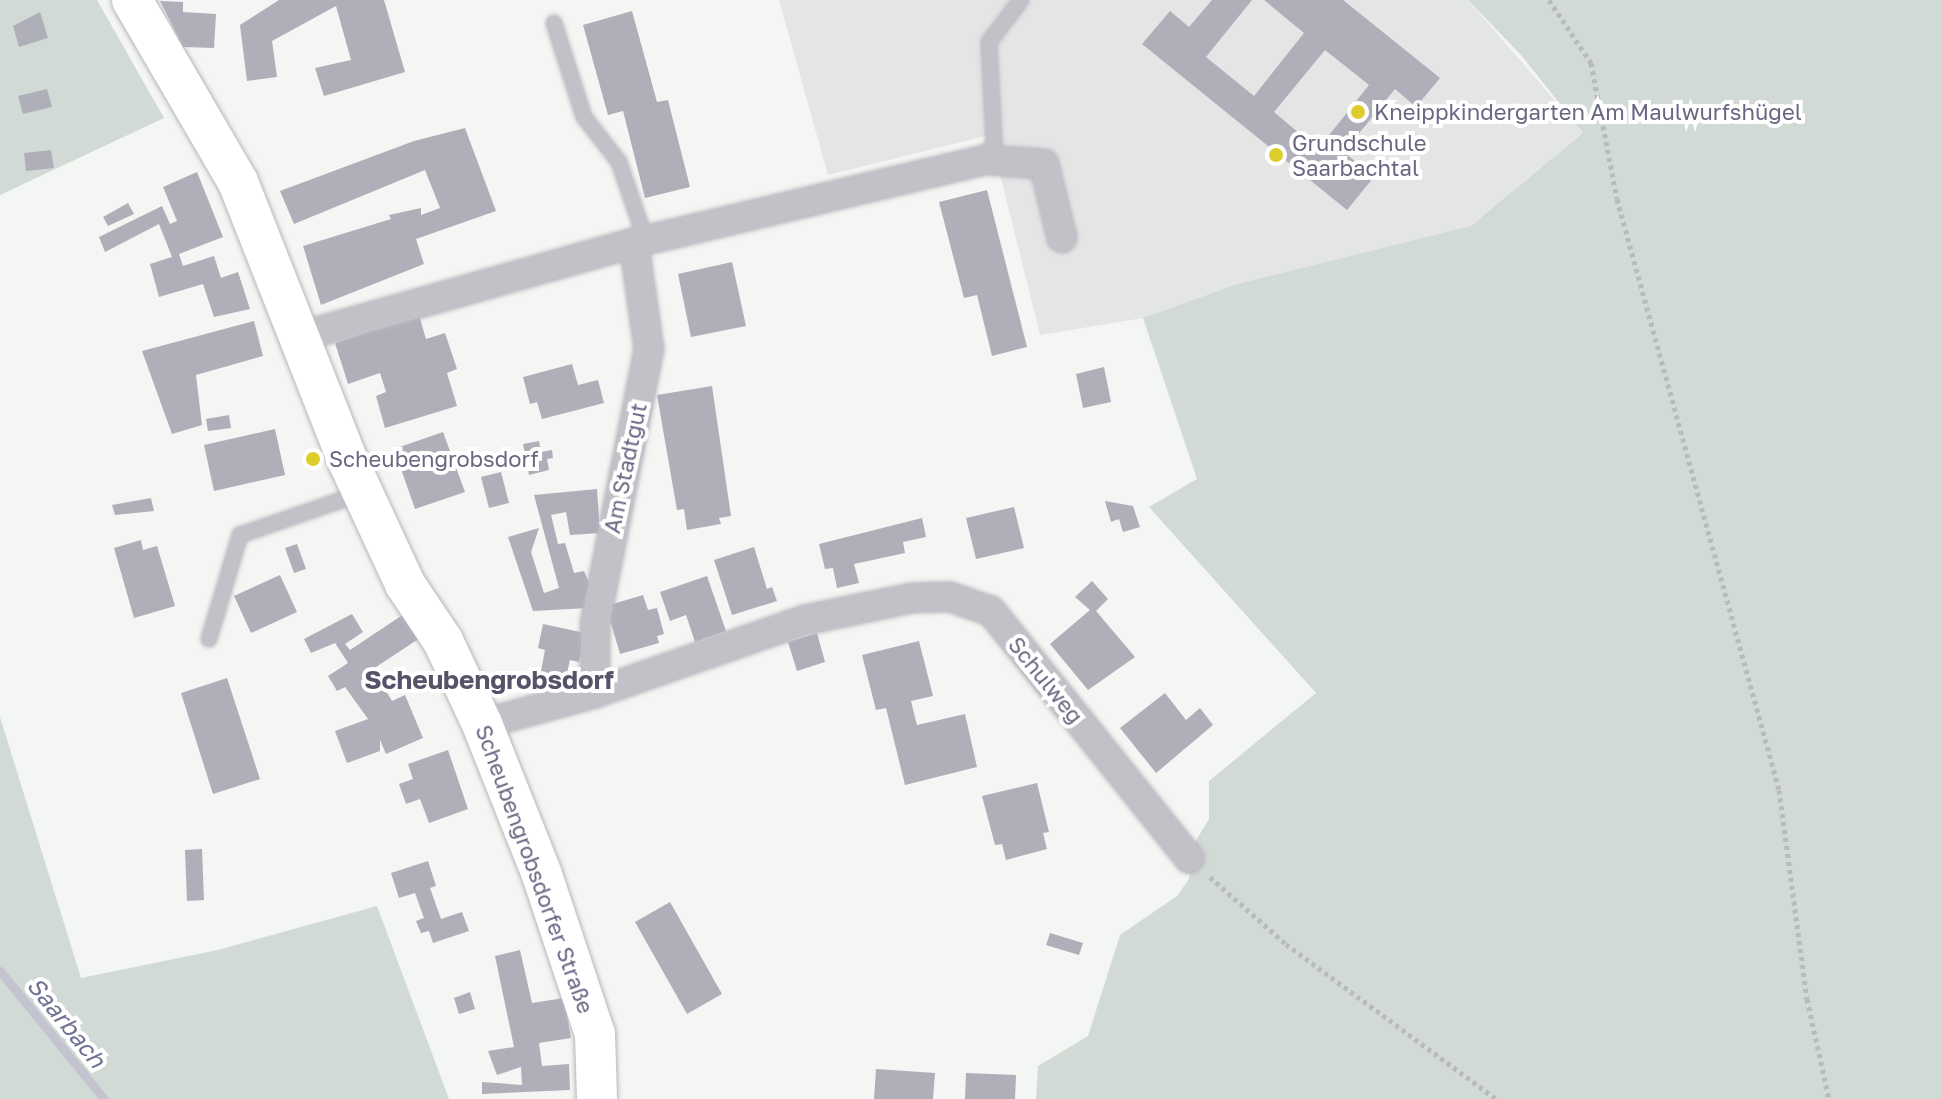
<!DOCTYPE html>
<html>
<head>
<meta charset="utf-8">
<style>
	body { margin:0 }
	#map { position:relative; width:1942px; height:1099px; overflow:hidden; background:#f3f6f2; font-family:"Golos Text",sans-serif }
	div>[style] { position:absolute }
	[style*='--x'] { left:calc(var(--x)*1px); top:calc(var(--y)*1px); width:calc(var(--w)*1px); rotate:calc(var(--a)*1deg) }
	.built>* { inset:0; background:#e4e6e6 }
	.green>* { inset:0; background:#d2dad5 }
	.stream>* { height:9px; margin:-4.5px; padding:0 4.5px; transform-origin:4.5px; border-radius:4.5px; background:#c4c4d0 }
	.building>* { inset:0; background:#afafba }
	.path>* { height:5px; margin-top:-2.5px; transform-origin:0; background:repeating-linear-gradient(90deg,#b9b9be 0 4px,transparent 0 8px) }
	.roads { filter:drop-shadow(0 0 2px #b7b6be) drop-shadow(0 0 2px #b7b6be) }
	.service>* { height:14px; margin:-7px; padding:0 7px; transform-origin:7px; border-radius:7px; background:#c2c1c8 }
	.minor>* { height:28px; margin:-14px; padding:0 14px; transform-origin:14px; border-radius:14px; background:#c2c1c8 }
	.secondary>* { height:40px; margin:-20px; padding:0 20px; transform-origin:20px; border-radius:20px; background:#fff }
	.dots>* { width:22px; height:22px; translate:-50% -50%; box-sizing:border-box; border:4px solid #fff; border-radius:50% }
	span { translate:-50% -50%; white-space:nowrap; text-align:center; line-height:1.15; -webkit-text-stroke:8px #fff; paint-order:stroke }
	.poi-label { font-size:22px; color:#696682 }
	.left { translate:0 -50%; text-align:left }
	.street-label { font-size:22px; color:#696682 }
	.water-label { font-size:24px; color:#717293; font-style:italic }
	.quarter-label { font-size:26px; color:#565368; font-weight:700 }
</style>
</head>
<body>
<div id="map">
	<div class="built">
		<i style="clip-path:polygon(779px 0,1468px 0,1583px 133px,1472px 226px,1237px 284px,1143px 318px,1040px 335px,990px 135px,828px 175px)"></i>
	</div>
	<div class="green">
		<i style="clip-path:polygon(0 0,97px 0,164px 118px,0 195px)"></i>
		<i style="clip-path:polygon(1468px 0,1942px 0,1942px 1099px,1036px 1099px,1038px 1066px,1088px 1036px,1120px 935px,1177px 896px,1189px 879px,1192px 847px,1209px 819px,1209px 781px,1316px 693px,1149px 507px,1197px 479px,1143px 318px,1237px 284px,1471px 226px,1583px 133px,1521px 55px)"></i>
		<i style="clip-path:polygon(0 717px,81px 978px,218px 950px,377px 906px,449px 1099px,0 1099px)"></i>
	</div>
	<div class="stream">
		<i style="--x:0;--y:971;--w:165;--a:50.9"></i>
	</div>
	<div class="building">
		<i style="clip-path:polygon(279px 0,384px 0,405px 72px,324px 96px,315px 68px,351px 60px,336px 6px,272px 41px,277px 77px,247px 81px,240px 25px)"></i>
		<i style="clip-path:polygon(evenodd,1212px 0,1252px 0,1206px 57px,1254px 96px,1304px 33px,1264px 0,1343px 0,1440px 78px,1416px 107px,1395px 89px,1344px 152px,1374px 177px,1347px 210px,1142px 44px,1170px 11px,1189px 27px,1212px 0,1325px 50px,1369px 85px,1318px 149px,1274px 112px,1325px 50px)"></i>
		<i style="clip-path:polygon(160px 1px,183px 2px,183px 12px,216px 14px,214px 48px,183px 47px)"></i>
		<i style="clip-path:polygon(632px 11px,657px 102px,668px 100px,690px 187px,645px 198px,623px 111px,608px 115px,583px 25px)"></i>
		<i style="clip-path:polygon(40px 12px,48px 38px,19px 47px,13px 26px)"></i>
		<i style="clip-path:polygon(47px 89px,52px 107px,23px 114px,18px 96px)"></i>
		<i style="clip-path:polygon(465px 128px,496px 211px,416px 239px,424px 264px,321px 305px,303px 246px,391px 219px,389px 215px,421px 208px,421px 215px,440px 208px,425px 170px,294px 224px,280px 191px,414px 141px)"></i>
		<i style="clip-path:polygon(51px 150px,54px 168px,26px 171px,24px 153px)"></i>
		<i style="clip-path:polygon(197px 172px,223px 237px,179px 254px,183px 266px,214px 256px,221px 278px,238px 272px,250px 309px,214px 317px,203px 284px,159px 297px,150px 264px,172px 257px,159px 224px,105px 252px,99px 237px,162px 206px,170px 224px,177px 221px,163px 187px)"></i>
		<i style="clip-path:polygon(987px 190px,1027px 347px,992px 356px,977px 295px,964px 298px,939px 202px)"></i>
		<i style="clip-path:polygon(128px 203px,134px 214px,108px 226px,103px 217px)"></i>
		<i style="clip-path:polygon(732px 262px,746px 326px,691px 337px,678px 274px)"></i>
		<i style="clip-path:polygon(419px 315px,426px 339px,445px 333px,457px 369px,447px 373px,457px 406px,385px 428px,376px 396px,386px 392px,380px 373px,348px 384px,335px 343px)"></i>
		<i style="clip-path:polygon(254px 321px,263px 356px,196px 375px,202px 425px,172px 434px,142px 351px)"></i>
		<i style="clip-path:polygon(572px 364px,578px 385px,598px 380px,604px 403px,542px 419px,537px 402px,530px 404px,523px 377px)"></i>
		<i style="clip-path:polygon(1104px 367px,1111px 402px,1083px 408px,1076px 374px)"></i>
		<i style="clip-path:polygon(712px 386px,731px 516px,719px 518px,721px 524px,687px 530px,684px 509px,677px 510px,657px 395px)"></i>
		<i style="clip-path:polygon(229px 415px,231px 428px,208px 431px,206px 419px)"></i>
		<i style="clip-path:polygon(275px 429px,285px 475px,214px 491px,204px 445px)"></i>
		<i style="clip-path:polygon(443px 432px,465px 492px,415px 509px,394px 449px)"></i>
		<i style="clip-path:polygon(539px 441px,541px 452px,552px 450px,553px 458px,547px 459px,549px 470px,529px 475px,523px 444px)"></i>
		<i style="clip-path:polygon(501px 472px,509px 503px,489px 508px,481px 477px)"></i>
		<i style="clip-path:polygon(597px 489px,600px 533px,570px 535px,566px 512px,551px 515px,558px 544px,565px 543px,574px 573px,584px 571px,591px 587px,588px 608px,533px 611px,508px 537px,539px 528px,531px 552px,544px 593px,559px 588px,534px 495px)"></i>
		<i style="clip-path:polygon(151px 498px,154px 511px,115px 515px,112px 505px)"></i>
		<i style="clip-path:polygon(1105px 501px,1133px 506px,1140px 527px,1123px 532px,1119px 519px,1111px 522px)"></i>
		<i style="clip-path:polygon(1014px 507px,1024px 548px,976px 559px,966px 518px)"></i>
		<i style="clip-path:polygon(922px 518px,926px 537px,903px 542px,905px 553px,854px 564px,859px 583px,837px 588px,833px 568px,825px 569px,819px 544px)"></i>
		<i style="clip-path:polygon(141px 540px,143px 550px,157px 546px,175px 606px,134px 618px,114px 548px)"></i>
		<i style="clip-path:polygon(297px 544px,306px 569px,294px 573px,285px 548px)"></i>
		<i style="clip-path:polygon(754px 547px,767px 589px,772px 587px,777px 601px,732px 615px,714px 560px)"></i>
		<i style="clip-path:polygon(280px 575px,297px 612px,251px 633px,234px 596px)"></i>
		<i style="clip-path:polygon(707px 576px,726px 631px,695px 642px,686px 615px,670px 621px,660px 592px)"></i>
		<i style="clip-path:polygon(1092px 581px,1108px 599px,1096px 611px,1135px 657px,1088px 690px,1050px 644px,1090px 610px,1075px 597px)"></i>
		<i style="clip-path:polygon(643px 595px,648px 610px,657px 608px,664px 634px,657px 636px,659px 643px,620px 654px,606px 606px)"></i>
		<i style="clip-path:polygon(352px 614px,363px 632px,345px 644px,350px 650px,404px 614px,420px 638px,373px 669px,392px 701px,405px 695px,423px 738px,386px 754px,380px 740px,380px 751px,347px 763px,335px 731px,368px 719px,345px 687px,337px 691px,328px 676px,348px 663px,335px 643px,311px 653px,304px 639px)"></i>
		<i style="clip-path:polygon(543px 624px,585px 633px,579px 662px,570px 660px,565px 682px,540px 676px,545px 650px,538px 648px)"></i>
		<i style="clip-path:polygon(817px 633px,825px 662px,797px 671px,788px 642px)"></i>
		<i style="clip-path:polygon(919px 641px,933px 696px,911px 701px,917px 725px,965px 714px,977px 767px,905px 785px,886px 708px,876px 710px,862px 655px)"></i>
		<i style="clip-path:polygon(227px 678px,260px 779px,213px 794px,181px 693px)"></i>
		<i style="clip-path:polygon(1165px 693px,1186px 720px,1200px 708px,1213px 725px,1156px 773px,1120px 728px)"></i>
		<i style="clip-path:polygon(448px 750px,468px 809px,429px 823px,420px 799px,406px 804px,399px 784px,413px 779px,408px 764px)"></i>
		<i style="clip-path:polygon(1037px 783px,1049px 832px,1043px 833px,1047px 849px,1006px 860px,1002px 844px,995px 845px,982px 796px)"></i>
		<i style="clip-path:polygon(202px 849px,204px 900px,187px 901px,185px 850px)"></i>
		<i style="clip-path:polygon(428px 861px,436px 886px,430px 888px,441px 919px,462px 912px,469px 931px,433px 943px,429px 931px,421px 933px,416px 921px,424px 918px,415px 893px,399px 898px,391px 873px)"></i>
		<i style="clip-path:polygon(670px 902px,722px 994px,687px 1014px,635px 922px)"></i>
		<i style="clip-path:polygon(1050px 933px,1083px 943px,1079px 955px,1046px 945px)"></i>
		<i style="clip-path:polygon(520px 950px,532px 1003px,564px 998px,571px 1038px,539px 1043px,542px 1066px,569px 1064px,570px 1090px,482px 1094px,482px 1082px,522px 1085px,521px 1067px,497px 1075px,488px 1051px,514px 1047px,495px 956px)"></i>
		<i style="clip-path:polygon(470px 992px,475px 1009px,459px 1014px,454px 998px)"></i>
		<i style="clip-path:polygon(876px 1069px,935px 1073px,933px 1099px,874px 1099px)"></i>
		<i style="clip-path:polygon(966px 1073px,1016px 1075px,1015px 1099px,965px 1099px)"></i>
	</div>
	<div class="path">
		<i style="--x:1549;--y:0;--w:76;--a:56.3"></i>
		<i style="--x:1591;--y:63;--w:138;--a:79.2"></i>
		<i style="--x:1617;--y:199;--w:613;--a:74.67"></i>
		<i style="--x:1779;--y:790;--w:211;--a:82.4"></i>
		<i style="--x:1807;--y:999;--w:102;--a:77.6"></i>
		<i style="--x:1210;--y:877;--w:101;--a:41.4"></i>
		<i style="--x:1286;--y:944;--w:261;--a:36.4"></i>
	</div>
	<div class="roads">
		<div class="service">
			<i style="--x:554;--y:23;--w:99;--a:72.3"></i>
			<i style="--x:584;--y:117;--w:57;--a:52.1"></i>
			<i style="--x:619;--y:162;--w:83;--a:71.1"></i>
			<i style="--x:986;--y:160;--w:21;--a:-67"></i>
			<i style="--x:994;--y:141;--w:99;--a:-92.9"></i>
			<i style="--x:989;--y:42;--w:53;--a:-52.7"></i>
			<i style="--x:209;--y:639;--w:109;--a:-73.4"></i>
			<i style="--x:240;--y:535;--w:126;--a:-19"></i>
		</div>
		<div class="minor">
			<i style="--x:299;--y:337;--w:348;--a:-15.7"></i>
			<i style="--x:634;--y:243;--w:362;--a:-13.3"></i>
			<i style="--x:986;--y:160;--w:58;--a:3.9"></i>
			<i style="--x:1044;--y:164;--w:76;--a:76.3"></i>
			<i style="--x:595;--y:693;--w:69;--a:-90"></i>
			<i style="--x:595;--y:624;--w:280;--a:-78.9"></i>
			<i style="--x:649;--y:349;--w:107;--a:-98.1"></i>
			<i style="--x:482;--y:724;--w:117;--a:-15.3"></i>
			<i style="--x:595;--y:693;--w:222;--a:-19.2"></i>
			<i style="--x:805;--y:620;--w:109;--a:-11.6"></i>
			<i style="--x:912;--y:598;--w:38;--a:-2"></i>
			<i style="--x:950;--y:597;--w:43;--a:18.9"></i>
			<i style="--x:991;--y:611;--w:317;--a:51.3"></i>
		</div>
		<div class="secondary">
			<i style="--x:132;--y:0;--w:211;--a:59.8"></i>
			<i style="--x:238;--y:182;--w:300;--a:68.5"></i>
			<i style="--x:348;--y:461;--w:136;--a:65.1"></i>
			<i style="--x:405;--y:584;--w:69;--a:56.3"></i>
			<i style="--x:443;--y:641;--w:92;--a:64.8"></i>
			<i style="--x:482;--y:724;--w:162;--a:68.3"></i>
			<i style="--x:542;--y:875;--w:168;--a:71.6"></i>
			<i style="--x:595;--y:1034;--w:65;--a:88.2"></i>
		</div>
	</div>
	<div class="dots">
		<i style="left:1358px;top:112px;background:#dccd2c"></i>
		<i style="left:1276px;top:155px;background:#dccd2c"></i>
		<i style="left:313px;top:459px;background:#dccd2c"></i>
	</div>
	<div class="poi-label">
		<span class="left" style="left:1374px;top:112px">Kneippkindergarten Am Maulwurfshügel</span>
		<span class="left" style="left:1292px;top:155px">Grundschule<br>Saarbachtal</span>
		<span class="left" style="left:329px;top:459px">Scheubengrobsdorf</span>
	</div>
	<div class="street-label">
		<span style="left:625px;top:468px;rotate:-78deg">Am Stadtgut</span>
		<span style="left:1046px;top:680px;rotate:51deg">Schulweg</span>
		<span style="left:535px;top:869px;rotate:70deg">Scheubengrobsdorfer Straße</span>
	</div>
	<div class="water-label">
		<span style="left:67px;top:1022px;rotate:51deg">Saarbach</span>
	</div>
	<div class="quarter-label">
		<span style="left:489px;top:680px">Scheubengrobsdorf</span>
	</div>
</div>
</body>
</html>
